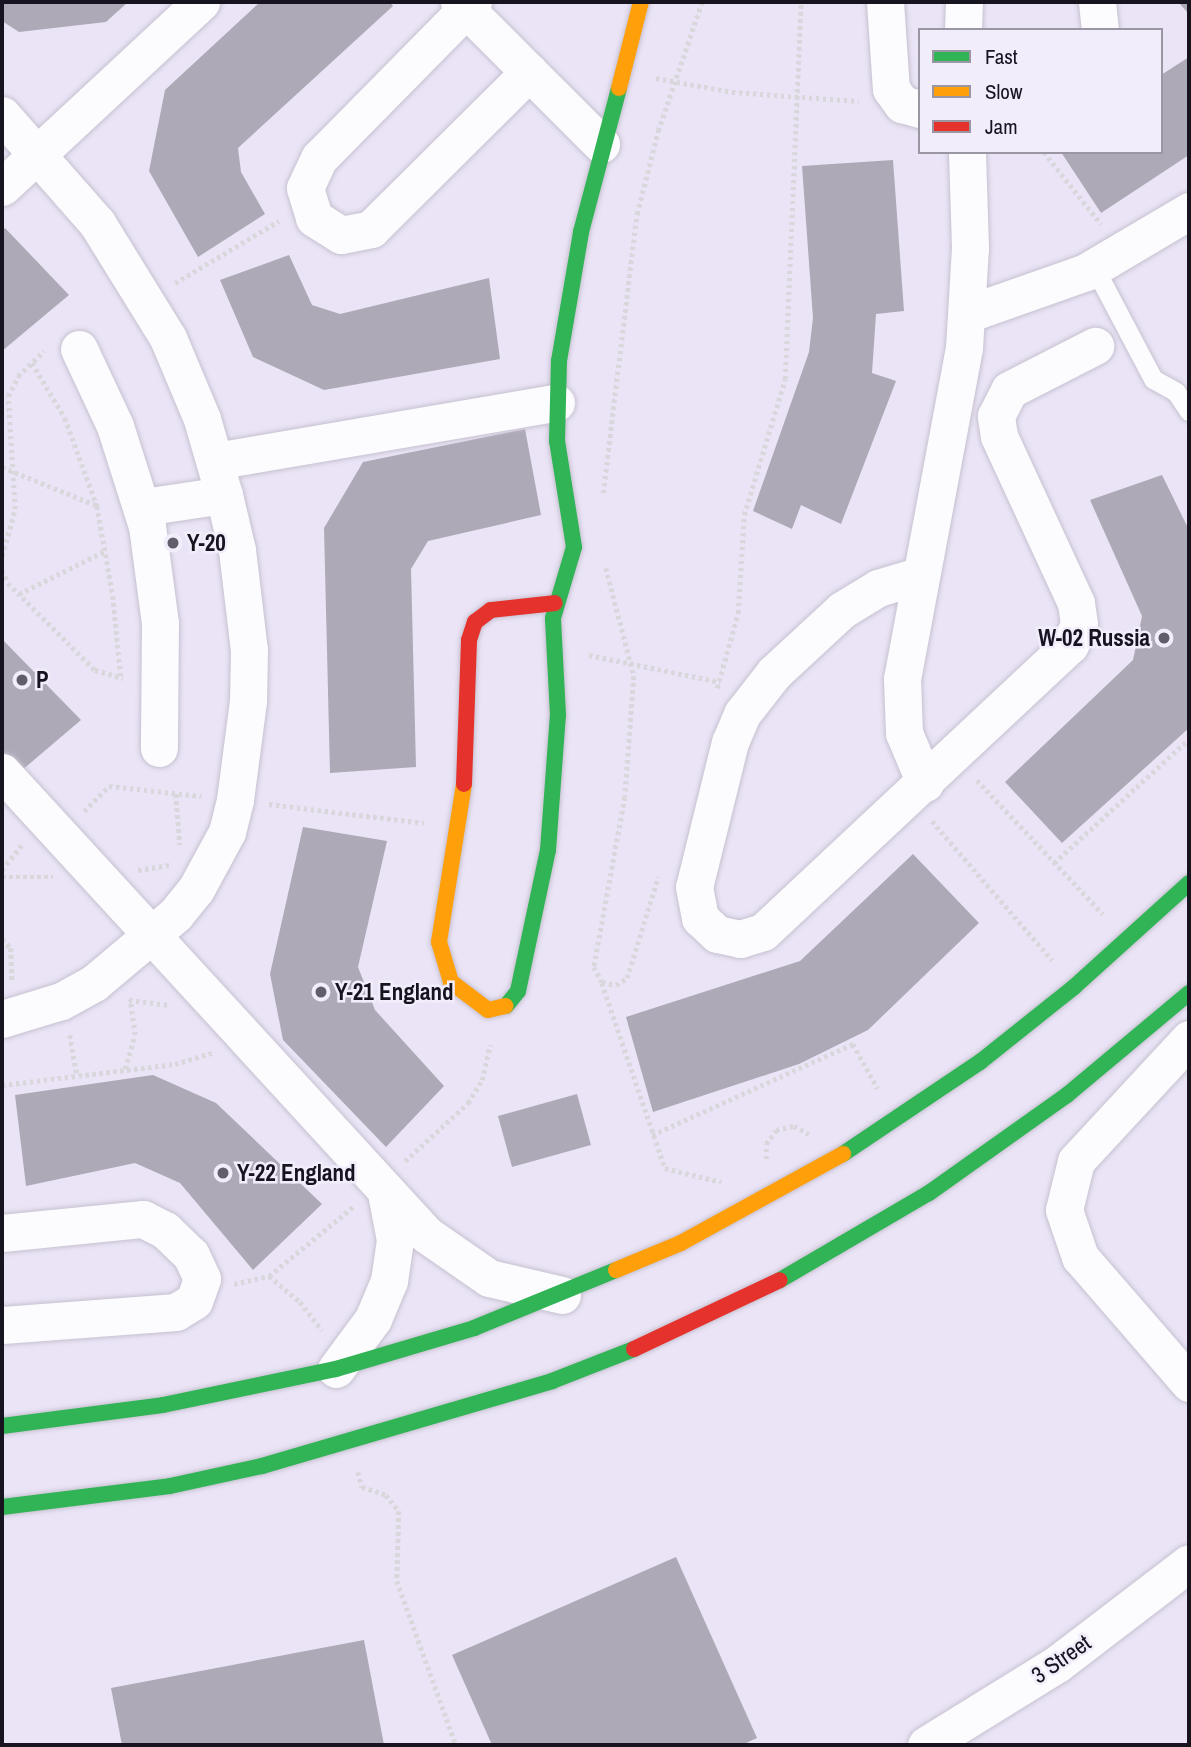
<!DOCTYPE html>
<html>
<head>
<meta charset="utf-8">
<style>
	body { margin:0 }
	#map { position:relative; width:1191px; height:1747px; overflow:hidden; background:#eae4f6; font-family:"Archivo Narrow",sans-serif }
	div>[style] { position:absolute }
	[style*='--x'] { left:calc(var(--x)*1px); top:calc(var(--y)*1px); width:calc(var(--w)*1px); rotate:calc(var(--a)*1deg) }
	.building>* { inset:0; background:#aea9b7 }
	.path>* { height:4.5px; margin-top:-2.25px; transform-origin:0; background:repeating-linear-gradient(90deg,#d9d6dc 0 3.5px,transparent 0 7px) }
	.roads { filter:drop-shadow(0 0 2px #c6c1d0) drop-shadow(0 0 2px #c6c1d0) }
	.lane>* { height:19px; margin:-9.5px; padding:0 9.5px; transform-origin:9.5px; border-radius:9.5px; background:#fcfbfe }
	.street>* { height:37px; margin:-18.5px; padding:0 18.5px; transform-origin:18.5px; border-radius:18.5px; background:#fcfbfe }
	.fast>* { height:16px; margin:-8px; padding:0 8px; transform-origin:8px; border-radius:8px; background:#30b455 }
	.slow>* { height:16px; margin:-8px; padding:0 8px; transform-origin:8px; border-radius:8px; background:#ff9f0a }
	.jam>* { height:16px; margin:-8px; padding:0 8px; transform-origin:8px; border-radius:8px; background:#e5322d }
	.dots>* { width:19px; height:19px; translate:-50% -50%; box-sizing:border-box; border:4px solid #f2edfb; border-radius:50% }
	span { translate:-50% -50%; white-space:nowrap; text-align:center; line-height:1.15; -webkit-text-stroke:5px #f2edfb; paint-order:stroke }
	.poi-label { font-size:23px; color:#18141f; font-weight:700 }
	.left { translate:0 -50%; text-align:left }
	.right { translate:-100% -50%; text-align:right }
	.street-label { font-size:23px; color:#18141f }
	.frame { position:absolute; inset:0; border:4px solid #18141f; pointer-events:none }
	.legend { position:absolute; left:918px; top:28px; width:245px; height:126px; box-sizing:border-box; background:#f2edfb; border:2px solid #9b96a3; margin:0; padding:9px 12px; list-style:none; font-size:21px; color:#18141f }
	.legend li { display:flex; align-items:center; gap:14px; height:35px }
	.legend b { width:35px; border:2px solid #9b96a3 }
</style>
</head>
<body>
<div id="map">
	<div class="building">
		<i style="clip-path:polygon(2px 2px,128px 2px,106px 22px,19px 32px,2px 21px)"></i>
		<i style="clip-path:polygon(260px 2px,390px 2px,393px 6px,238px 148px,241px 172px,265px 214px,198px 257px,149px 171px,165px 90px)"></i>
		<i style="clip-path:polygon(1178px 2px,1189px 2px,1189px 14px)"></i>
		<i style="clip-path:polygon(1189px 57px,1189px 155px,1101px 213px,1061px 152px,1161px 152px,1161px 75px)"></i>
		<i style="clip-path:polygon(893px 160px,904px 311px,876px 314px,872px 373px,896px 381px,841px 524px,801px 505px,792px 529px,753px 511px,809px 352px,813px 318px,802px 166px)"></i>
		<i style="clip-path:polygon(5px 228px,69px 295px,2px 351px,2px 231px)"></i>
		<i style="clip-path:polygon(289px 255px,312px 305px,340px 314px,489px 278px,500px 359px,324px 390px,253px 357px,220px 280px)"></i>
		<i style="clip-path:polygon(525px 429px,541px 515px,428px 541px,411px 569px,416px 767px,330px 773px,324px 528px,363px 462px)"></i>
		<i style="clip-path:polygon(1162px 475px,1189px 530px,1189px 728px,1062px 843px,1005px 782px,1133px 660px,1142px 616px,1090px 500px)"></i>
		<i style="clip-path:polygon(2px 639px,81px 720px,21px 771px,2px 751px)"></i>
		<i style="clip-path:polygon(303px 827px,387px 841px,358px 967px,375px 1010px,444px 1086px,386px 1147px,283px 1040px,270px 974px)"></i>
		<i style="clip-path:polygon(913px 854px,979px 923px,868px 1030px,799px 1064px,653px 1112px,626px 1017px,800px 961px)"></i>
		<i style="clip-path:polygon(153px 1075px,216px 1103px,322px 1204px,253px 1270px,180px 1183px,135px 1163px,26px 1186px,15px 1095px)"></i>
		<i style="clip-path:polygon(577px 1094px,591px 1145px,512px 1167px,498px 1116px)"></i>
		<i style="clip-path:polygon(676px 1557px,757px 1738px,742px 1745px,492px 1745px,452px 1655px)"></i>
		<i style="clip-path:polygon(364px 1640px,384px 1745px,122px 1745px,111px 1688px)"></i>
	</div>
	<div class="path">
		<i style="--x:656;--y:78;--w:77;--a:10.4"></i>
		<i style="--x:732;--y:92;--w:127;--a:4.1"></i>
		<i style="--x:1044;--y:152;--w:92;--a:51.6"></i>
		<i style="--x:175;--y:283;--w:121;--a:-30.8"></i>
		<i style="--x:32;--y:363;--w:64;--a:59"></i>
		<i style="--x:65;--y:418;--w:94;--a:70"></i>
		<i style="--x:97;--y:506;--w:91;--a:79.9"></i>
		<i style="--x:113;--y:596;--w:82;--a:84.4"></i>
		<i style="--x:2;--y:467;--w:104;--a:22.1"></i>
		<i style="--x:603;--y:493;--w:281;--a:-83.1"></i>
		<i style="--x:637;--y:214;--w:86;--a:-75.8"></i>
		<i style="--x:658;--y:131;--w:136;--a:-71.2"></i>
		<i style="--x:2;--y:556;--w:49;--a:-74.5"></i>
		<i style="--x:15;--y:509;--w:113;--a:-93.5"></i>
		<i style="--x:8;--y:396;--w:22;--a:-63"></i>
		<i style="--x:18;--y:376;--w:36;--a:-44"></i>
		<i style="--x:606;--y:568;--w:112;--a:75.5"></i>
		<i style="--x:634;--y:676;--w:121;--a:94.3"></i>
		<i style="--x:625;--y:797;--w:173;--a:100.3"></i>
		<i style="--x:594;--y:967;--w:17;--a:62"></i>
		<i style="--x:602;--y:982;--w:14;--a:12"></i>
		<i style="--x:616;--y:985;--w:13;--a:-32"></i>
		<i style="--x:627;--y:978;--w:106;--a:-72.9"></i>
		<i style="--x:2;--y:570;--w:14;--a:65"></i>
		<i style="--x:8;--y:583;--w:123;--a:45"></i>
		<i style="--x:95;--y:670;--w:29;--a:16"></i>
		<i style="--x:19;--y:594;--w:96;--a:-26.6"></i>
		<i style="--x:589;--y:655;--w:134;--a:11.6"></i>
		<i style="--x:717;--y:688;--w:78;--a:-74.4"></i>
		<i style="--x:738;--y:613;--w:98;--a:-86.5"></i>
		<i style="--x:744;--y:515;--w:142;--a:-73.2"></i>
		<i style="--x:785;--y:379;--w:377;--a:-87.6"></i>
		<i style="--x:977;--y:780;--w:184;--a:46.8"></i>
		<i style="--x:176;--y:794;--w:51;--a:85.5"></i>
		<i style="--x:269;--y:804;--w:156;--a:7"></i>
		<i style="--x:84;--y:811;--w:35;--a:-45"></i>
		<i style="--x:109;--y:786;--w:93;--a:6.2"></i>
		<i style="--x:932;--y:821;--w:184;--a:49.2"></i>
		<i style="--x:1054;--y:863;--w:183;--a:-42.6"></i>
		<i style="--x:2;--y:870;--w:34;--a:-52"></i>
		<i style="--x:138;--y:870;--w:33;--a:-9"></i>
		<i style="--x:2;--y:877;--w:51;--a:0"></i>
		<i style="--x:2;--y:939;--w:13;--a:45"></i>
		<i style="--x:11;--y:948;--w:33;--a:88"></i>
		<i style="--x:602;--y:983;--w:195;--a:71.2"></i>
		<i style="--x:665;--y:1168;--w:58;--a:14"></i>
		<i style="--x:129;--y:1000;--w:39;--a:7"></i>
		<i style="--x:70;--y:1035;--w:41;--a:80.1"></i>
		<i style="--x:125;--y:1069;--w:35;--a:-74"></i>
		<i style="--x:135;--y:1035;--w:36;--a:-98"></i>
		<i style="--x:2;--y:1085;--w:174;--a:-6.9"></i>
		<i style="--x:175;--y:1064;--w:42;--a:-16.7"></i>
		<i style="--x:652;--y:1135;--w:221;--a:-24.4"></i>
		<i style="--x:853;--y:1044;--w:51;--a:60.9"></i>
		<i style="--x:766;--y:1159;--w:15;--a:-90"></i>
		<i style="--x:766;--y:1144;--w:17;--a:-54"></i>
		<i style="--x:776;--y:1130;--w:18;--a:-13"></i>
		<i style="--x:794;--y:1126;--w:17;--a:28"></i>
		<i style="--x:405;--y:1161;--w:86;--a:-42.6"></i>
		<i style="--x:468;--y:1103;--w:27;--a:-59"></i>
		<i style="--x:482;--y:1080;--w:36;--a:-77"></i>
		<i style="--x:269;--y:1276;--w:40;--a:40"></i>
		<i style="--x:300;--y:1302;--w:36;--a:52"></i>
		<i style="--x:234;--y:1284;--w:36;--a:-13"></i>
		<i style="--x:269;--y:1276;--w:110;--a:-39.5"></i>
		<i style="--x:358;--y:1472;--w:16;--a:75"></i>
		<i style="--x:362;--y:1487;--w:25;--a:18"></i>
		<i style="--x:386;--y:1495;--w:21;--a:51"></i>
		<i style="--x:399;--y:1511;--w:70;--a:91.6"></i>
		<i style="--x:397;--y:1581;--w:174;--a:70.2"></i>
	</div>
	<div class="roads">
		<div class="lane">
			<i style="--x:1094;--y:267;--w:127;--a:62.2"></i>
			<i style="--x:1153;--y:379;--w:26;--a:29"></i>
			<i style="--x:1176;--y:392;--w:23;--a:56"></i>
		</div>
		<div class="street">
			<i style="--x:459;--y:2;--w:201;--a:45"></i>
			<i style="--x:473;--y:2;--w:219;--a:134.6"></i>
			<i style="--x:319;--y:158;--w:33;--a:115"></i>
			<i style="--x:305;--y:188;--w:31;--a:73"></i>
			<i style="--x:314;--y:218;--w:32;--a:32"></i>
			<i style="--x:341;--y:235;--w:31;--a:-11"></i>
			<i style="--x:371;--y:229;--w:223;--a:-44.8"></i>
			<i style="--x:885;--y:2;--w:87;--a:86.1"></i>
			<i style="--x:891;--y:89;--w:19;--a:54"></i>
			<i style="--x:902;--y:104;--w:19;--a:16"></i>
			<i style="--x:1097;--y:2;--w:28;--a:84"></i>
			<i style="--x:963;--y:30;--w:28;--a:-88"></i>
			<i style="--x:2;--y:115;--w:144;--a:48.7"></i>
			<i style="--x:97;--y:223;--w:135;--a:58.3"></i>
			<i style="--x:168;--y:338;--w:88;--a:67.2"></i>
			<i style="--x:202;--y:419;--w:79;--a:73.9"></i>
			<i style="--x:224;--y:495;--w:57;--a:76.7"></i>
			<i style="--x:237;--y:550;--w:101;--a:83.2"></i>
			<i style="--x:249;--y:650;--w:51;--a:91.1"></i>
			<i style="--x:248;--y:701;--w:100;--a:97.5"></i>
			<i style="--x:235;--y:800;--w:33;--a:104"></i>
			<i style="--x:227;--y:832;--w:65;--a:118.5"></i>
			<i style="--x:196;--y:889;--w:32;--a:129"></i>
			<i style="--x:176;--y:914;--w:107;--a:139.9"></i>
			<i style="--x:94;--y:983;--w:38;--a:151"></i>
			<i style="--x:61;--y:1001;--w:62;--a:163"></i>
			<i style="--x:2;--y:187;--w:272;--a:-42.9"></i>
			<i style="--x:967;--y:314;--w:126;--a:-19.4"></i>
			<i style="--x:1086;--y:272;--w:120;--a:-30.6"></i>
			<i style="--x:79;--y:349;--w:85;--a:64.9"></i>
			<i style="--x:115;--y:426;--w:105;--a:72.3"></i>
			<i style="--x:147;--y:526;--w:98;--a:82.4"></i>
			<i style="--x:160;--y:623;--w:125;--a:90.5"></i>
			<i style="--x:215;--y:461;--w:346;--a:-9.7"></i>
			<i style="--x:143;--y:507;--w:82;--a:-8.4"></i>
			<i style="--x:918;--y:576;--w:42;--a:163.3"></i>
			<i style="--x:878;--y:588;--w:42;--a:148.6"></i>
			<i style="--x:842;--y:610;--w:93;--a:137.2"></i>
			<i style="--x:774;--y:673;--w:52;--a:128"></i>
			<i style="--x:742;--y:714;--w:30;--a:113"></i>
			<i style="--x:730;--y:742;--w:149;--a:103.9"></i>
			<i style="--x:694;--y:887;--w:32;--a:79"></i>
			<i style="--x:700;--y:918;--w:23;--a:43"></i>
			<i style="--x:717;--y:934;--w:24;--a:12"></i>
			<i style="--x:740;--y:939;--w:24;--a:-17"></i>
			<i style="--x:763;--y:932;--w:420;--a:-43.1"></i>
			<i style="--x:1070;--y:645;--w:23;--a:-67"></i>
			<i style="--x:1079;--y:624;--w:21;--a:-98"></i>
			<i style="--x:1076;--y:603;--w:184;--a:-114.8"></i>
			<i style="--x:999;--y:436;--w:20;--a:-99"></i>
			<i style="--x:996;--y:416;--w:29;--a:-63"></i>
			<i style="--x:1009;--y:390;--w:97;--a:-27.1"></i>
			<i style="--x:2;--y:772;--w:628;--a:47.45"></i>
			<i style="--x:427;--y:1235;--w:75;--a:34.7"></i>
			<i style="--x:489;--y:1278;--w:75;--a:13.1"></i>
			<i style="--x:925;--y:783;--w:54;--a:-112.8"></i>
			<i style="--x:904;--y:733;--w:54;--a:-92.1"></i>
			<i style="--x:902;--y:679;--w:337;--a:-79.4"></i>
			<i style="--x:964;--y:348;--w:100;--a:-86.6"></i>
			<i style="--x:970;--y:248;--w:96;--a:-91.8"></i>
			<i style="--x:1189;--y:1039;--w:166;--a:132.8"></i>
			<i style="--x:1076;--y:1161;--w:50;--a:103.8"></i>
			<i style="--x:1064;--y:1210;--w:50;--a:71.2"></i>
			<i style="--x:1080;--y:1257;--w:167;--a:49.1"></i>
			<i style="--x:2;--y:1233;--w:142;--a:-5.7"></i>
			<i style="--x:143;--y:1219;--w:25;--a:27"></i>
			<i style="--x:165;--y:1230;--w:36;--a:44"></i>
			<i style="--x:191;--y:1255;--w:26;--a:65"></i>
			<i style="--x:202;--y:1279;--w:23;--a:110"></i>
			<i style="--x:194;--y:1301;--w:21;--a:149"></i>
			<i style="--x:176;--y:1312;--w:174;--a:175.7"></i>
			<i style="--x:336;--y:1369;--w:62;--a:-53.5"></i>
			<i style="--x:373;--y:1319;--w:41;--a:-67.2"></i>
			<i style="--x:389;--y:1281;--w:41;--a:-81.7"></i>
			<i style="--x:395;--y:1240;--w:48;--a:-100.8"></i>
			<i style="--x:926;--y:1745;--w:154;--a:-31.7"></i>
			<i style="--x:1057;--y:1664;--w:166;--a:-37.4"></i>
		</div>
		<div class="fast">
			<i style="--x:506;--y:1006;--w:19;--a:-51"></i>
			<i style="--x:518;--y:991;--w:144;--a:-78"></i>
			<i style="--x:548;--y:850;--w:135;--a:-85.8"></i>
			<i style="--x:558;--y:715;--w:97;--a:-93"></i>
			<i style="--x:553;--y:618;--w:74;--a:-73.5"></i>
			<i style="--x:574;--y:547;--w:107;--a:-99.1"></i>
			<i style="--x:557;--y:441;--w:80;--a:-88.6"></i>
			<i style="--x:559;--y:361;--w:131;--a:-80.3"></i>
			<i style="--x:581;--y:232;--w:149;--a:-75.2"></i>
			<i style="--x:843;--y:1154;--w:165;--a:-33.9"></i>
			<i style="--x:980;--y:1062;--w:120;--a:-38.6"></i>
			<i style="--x:1074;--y:987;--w:155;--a:-42.1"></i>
			<i style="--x:780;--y:1280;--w:173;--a:-30.3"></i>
			<i style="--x:929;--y:1193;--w:169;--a:-35.4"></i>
			<i style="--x:1067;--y:1095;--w:159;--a:-39.9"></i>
			<i style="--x:2;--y:1426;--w:162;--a:-7.4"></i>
			<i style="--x:163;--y:1405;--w:177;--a:-11.8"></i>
			<i style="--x:336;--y:1369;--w:144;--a:-16.5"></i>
			<i style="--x:474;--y:1328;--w:153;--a:-22.2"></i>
			<i style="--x:2;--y:1507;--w:169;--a:-7.1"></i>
			<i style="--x:170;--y:1486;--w:94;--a:-12.3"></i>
			<i style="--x:262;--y:1466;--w:302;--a:-16.3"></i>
			<i style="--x:552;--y:1381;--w:88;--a:-21.3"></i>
		</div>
		<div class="slow">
			<i style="--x:619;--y:88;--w:89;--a:-75.7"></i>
			<i style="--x:464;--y:784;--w:160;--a:99"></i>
			<i style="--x:439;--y:942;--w:42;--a:73.3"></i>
			<i style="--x:451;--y:982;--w:46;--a:37.1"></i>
			<i style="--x:488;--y:1010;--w:18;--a:-13"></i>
			<i style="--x:616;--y:1270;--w:70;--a:-22.6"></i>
			<i style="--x:681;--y:1243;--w:185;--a:-28.8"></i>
		</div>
		<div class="jam">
			<i style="--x:464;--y:784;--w:144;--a:-88"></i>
			<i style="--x:469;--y:640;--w:19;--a:-72"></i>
			<i style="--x:475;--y:622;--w:20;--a:-37"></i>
			<i style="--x:491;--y:610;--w:64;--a:-6.2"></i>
			<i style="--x:634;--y:1349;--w:161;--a:-25.3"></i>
		</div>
	</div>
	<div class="dots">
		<i style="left:173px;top:543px;background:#625d6a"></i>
		<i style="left:1164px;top:638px;background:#625d6a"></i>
		<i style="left:22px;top:680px;background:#625d6a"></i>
		<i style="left:321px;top:992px;background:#625d6a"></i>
		<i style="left:223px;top:1173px;background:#625d6a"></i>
	</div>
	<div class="poi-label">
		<span class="left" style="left:187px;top:543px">Y-20</span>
		<span class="right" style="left:1150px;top:638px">W-02 Russia</span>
		<span class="left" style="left:36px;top:680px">P</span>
		<span class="left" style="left:335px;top:992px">Y-21 England</span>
		<span class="left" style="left:237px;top:1173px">Y-22 England</span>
	</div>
	<div class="street-label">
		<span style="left:1061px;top:1659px;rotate:-35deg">3 Street</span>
	</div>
	<div class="frame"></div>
	<ul class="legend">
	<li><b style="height:9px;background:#30b455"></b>Fast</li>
	<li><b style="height:9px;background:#ff9f0a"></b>Slow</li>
	<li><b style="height:9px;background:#e5322d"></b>Jam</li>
	</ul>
</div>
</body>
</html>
